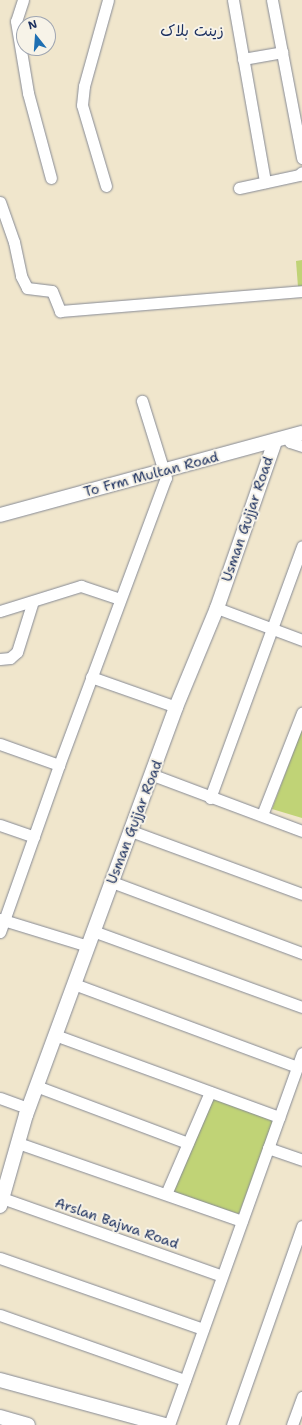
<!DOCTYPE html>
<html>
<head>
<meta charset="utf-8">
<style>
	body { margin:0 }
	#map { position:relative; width:302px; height:1425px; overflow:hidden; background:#f0e6cc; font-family:"Shantell Sans","Playpen Sans Arabic",sans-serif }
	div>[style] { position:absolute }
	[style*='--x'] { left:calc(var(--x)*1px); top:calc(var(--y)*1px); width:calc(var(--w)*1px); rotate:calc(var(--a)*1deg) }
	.green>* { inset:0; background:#c0d376 }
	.roads { filter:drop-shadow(0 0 1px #868a95) drop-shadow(0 0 1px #868a95) }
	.minor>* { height:11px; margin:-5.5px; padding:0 5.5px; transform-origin:5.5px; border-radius:5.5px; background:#fff }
	.tertiary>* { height:14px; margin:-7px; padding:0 7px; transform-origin:7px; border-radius:7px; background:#fff }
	span { translate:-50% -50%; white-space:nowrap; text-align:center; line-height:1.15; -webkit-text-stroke:4px #f7f3e8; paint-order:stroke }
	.street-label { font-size:14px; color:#1b2f5e }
	.neighbourhood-label { font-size:15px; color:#1b2f5e }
	.north { position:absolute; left:16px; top:16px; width:40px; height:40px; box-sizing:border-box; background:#f7f3e8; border:1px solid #9fa5b1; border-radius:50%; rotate:343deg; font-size:11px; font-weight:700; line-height:16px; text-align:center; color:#1b2f5e }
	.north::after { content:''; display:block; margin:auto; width:14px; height:18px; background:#1f6fb2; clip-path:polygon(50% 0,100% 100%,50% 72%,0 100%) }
</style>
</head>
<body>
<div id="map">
	<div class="green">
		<i style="clip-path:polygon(302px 260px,302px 287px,298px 287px,296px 261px)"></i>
		<i style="clip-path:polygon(302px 729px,302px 818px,272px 809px)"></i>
		<i style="clip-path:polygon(213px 1097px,273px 1121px,239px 1214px,171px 1192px)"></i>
	</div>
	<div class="roads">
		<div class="minor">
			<i style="--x:23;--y:0;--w:22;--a:108"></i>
			<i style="--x:16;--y:21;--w:73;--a:80.5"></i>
			<i style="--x:28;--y:93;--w:88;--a:74.9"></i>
			<i style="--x:233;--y:0;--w:185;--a:80"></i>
			<i style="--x:272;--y:0;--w:161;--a:79.2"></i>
			<i style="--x:243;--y:59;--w:40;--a:-10"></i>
			<i style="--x:106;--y:186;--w:84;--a:-106.5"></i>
			<i style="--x:82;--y:105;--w:19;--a:-84"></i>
			<i style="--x:84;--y:86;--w:89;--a:-74.4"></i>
			<i style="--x:239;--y:188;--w:61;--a:-12.2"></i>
			<i style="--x:299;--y:175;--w:4;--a:-45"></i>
			<i style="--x:0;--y:202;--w:42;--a:70.7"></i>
			<i style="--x:14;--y:242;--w:35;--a:78"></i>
			<i style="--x:21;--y:276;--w:13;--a:63"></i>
			<i style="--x:27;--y:288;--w:25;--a:7"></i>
			<i style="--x:52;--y:291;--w:22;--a:68"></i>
			<i style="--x:60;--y:311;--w:243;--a:-4.7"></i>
			<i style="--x:289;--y:437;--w:5;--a:79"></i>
			<i style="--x:290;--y:442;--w:13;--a:18"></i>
			<i style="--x:217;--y:608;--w:91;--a:20.6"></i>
			<i style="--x:0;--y:611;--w:85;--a:-17.2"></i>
			<i style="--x:81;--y:586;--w:41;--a:18.4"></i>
			<i style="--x:0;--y:659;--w:10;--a:-6"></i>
			<i style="--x:10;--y:658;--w:9;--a:-41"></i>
			<i style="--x:17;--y:652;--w:53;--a:-72.6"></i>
			<i style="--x:91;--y:677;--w:90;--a:19.4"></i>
			<i style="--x:0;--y:744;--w:63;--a:19.6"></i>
			<i style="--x:153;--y:775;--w:159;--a:20.6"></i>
			<i style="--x:210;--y:798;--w:268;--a:-69.9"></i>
			<i style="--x:262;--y:815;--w:110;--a:-68.6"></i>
			<i style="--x:0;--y:825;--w:36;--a:19"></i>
			<i style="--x:131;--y:831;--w:182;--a:20.2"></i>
			<i style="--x:112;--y:882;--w:203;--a:20.5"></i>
			<i style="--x:0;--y:919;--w:92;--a:17.1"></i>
			<i style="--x:93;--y:931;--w:222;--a:20"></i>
			<i style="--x:0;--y:932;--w:177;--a:-70.5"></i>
			<i style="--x:59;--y:765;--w:306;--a:-69.6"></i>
			<i style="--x:166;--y:478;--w:81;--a:-107.3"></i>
			<i style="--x:74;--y:984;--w:238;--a:20.4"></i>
			<i style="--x:55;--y:1035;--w:239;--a:20.1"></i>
			<i style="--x:36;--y:1086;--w:162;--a:20.6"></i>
			<i style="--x:0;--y:1098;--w:30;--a:20"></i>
			<i style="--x:18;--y:1143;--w:237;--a:19.2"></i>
			<i style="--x:268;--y:1148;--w:36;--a:19"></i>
			<i style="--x:166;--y:1194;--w:111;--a:-66.7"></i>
			<i style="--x:2;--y:1198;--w:233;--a:19.5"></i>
			<i style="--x:0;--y:1258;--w:215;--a:19.3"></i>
			<i style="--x:0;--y:1315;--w:196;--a:19.4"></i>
			<i style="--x:169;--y:1425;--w:395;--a:-70.3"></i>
			<i style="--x:232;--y:1425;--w:211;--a:-70.6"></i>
			<i style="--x:292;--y:1425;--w:30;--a:-70"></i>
		</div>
		<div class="tertiary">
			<i style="--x:0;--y:515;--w:313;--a:-15.2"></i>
			<i style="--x:0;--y:1206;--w:95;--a:-74.1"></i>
			<i style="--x:26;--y:1115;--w:435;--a:-69.8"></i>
			<i style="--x:176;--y:707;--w:107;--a:-67.5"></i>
			<i style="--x:217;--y:608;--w:177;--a:-70.8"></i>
			<i style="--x:0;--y:1380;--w:171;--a:15.3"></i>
			<i style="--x:0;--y:1417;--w:29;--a:16"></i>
		</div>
	</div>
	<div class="street-label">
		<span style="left:151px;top:474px;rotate:-15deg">To Frm Multan Road</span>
		<span style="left:247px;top:519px;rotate:-71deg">Usman Gujjar Road</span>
		<span style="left:134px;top:822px;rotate:-69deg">Usman Gujjar Road</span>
		<span style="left:117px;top:1223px;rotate:19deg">Arslan Bajwa Road</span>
	</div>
	<div class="neighbourhood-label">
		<span style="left:192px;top:32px">زینت بلاک</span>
	</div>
	<div class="north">N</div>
</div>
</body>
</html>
